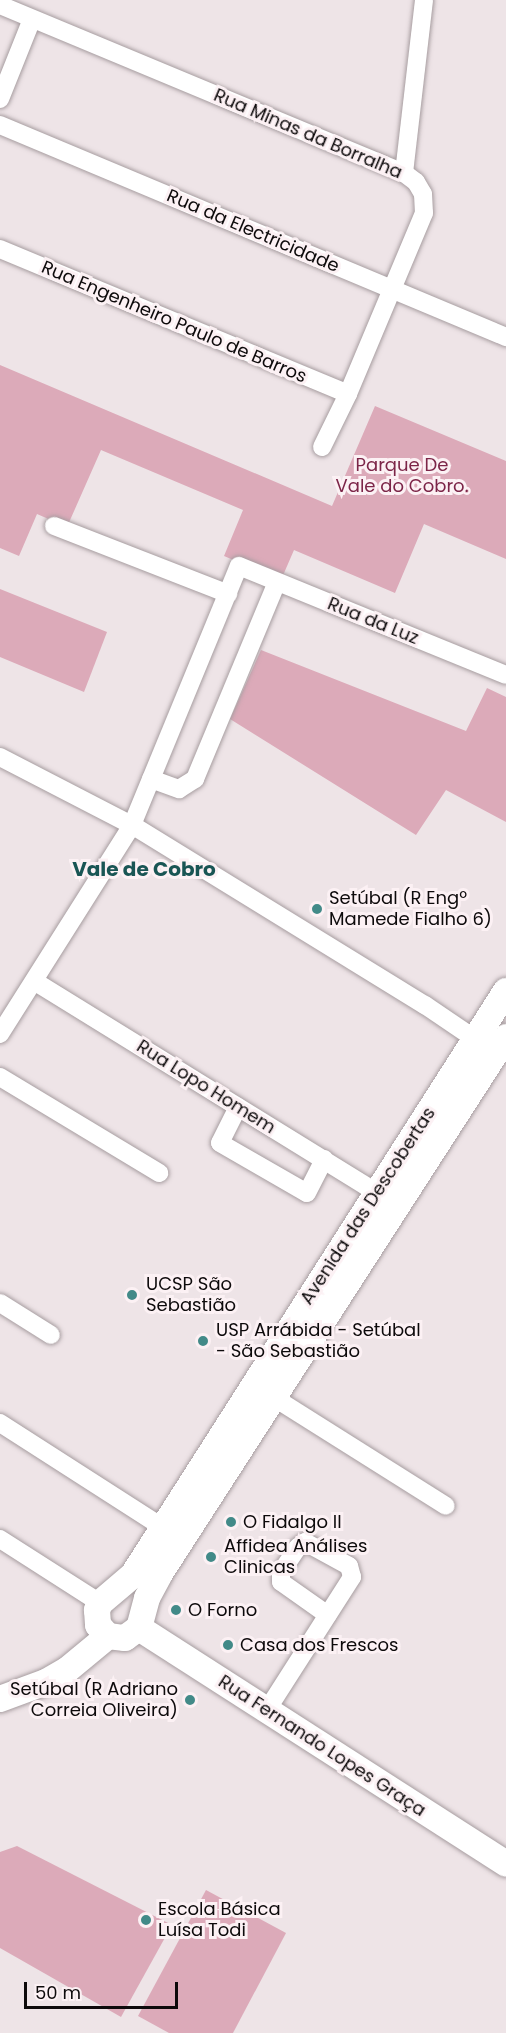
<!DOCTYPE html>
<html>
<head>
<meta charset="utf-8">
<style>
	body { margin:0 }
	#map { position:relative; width:506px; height:2033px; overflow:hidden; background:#eee4e7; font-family:Poppins,sans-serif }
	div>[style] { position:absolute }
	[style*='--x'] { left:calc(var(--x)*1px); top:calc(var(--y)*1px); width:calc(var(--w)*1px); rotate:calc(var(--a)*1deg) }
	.green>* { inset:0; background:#dcaab9 }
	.roads { filter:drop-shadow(0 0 2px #a79da0) drop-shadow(0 0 2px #a79da0) }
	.street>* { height:18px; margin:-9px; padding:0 9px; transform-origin:9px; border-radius:9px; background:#fff }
	.secondary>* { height:26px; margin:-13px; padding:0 13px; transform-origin:13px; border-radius:13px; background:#fff }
	.dots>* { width:16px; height:16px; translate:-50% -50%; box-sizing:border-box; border:3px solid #fcf1f4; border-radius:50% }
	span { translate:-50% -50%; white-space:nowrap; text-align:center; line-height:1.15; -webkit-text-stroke:6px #fcf1f4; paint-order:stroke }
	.street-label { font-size:18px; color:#0d0a0b }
	.park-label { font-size:18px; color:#7c2548 }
	.poi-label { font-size:18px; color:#0d0a0b }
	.left { translate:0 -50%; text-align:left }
	.right { translate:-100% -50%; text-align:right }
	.neighbourhood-label { font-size:20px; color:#195554; font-weight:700 }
	.scale { position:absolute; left:24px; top:1982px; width:154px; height:27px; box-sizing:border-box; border:3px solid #0d0a0b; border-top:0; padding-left:8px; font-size:18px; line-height:21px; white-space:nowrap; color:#0d0a0b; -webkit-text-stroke:4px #fcf1f4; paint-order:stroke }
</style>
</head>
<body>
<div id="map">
	<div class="green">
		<i style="clip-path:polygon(0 365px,332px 506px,375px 406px,506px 461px,506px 559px,424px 524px,395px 593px,294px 550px,281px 580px,224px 556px,243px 510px,101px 450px,67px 527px,37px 514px,19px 556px,0 548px)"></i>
		<i style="clip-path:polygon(0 589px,107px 632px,84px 692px,0 657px)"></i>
		<i style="clip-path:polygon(261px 650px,466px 731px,487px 688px,506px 697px,506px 822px,446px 790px,416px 835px,230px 719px)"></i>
		<i style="clip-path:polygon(17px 1846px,172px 1925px,121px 2017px,0 1948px,0 1852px)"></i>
		<i style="clip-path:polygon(206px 1890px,286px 1933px,233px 2033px,169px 2033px,138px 2016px)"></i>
	</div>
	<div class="roads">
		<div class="street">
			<i style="--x:0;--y:5;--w:438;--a:22.6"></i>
			<i style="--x:404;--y:173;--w:15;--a:37"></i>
			<i style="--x:416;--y:182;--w:14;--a:60"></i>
			<i style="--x:423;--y:194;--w:19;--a:87"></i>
			<i style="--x:424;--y:213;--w:196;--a:112.8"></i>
			<i style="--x:348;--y:394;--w:59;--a:116.1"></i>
			<i style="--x:0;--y:99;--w:86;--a:-68.2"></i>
			<i style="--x:0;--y:125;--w:549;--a:22.73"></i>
			<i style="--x:404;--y:173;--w:174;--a:-83.4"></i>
			<i style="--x:0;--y:249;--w:377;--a:22.6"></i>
			<i style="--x:54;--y:526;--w:187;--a:21.3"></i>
			<i style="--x:0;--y:757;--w:148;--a:27.3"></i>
			<i style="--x:132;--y:825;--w:344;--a:31.6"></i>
			<i style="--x:425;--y:1005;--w:60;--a:34.2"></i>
			<i style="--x:151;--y:779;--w:30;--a:20"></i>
			<i style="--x:179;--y:789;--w:19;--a:-32"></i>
			<i style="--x:195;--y:779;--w:213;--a:-67.4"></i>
			<i style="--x:34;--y:981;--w:403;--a:31.7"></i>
			<i style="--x:0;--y:1034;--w:247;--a:-57.7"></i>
			<i style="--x:132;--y:825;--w:280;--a:-67.6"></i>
			<i style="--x:239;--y:566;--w:288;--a:22.2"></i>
			<i style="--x:0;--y:1077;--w:186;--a:31.1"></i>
			<i style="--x:238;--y:1107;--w:40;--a:116.6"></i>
			<i style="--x:220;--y:1143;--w:100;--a:29.9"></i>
			<i style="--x:307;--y:1193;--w:38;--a:-63"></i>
			<i style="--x:0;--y:1303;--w:60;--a:32.1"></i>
			<i style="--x:273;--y:1397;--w:204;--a:32.2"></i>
			<i style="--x:0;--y:1423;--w:206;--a:32.7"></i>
			<i style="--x:0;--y:1539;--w:119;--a:32.6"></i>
			<i style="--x:267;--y:1710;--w:158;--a:-57.4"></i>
			<i style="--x:352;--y:1577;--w:11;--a:-105"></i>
			<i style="--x:349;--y:1566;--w:50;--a:-151.4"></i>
			<i style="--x:305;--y:1542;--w:9;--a:144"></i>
			<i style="--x:298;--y:1547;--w:30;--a:124"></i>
			<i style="--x:281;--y:1572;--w:10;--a:90"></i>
			<i style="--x:281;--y:1582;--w:57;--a:35.1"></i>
		</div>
		<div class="secondary">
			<i style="--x:506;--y:991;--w:693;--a:122.57"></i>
			<i style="--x:133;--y:1575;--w:43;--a:139.7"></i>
			<i style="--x:100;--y:1603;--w:8;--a:113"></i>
			<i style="--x:97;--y:1610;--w:15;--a:86"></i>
			<i style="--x:98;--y:1625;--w:15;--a:48"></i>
			<i style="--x:108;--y:1636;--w:17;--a:7"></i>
			<i style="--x:125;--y:1638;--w:17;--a:-36"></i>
			<i style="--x:139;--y:1628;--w:31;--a:-75"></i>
			<i style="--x:147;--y:1598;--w:26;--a:-62"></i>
			<i style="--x:159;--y:1575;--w:640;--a:-57.18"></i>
			<i style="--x:139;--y:1628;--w:436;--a:32.7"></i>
			<i style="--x:0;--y:1699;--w:49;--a:-20.3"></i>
			<i style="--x:46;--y:1682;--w:24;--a:-30"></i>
			<i style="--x:67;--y:1670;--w:53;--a:-39.7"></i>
		</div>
	</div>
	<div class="dots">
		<i style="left:317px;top:909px;background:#428a88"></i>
		<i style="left:132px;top:1295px;background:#428a88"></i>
		<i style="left:203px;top:1341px;background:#428a88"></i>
		<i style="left:231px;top:1522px;background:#428a88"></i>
		<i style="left:211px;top:1557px;background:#428a88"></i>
		<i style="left:176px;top:1610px;background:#428a88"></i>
		<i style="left:228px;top:1645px;background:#428a88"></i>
		<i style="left:190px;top:1700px;background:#428a88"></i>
		<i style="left:146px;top:1920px;background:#428a88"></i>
	</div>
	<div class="street-label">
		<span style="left:308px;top:134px;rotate:23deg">Rua Minas da Borralha</span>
		<span style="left:253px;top:231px;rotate:23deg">Rua da Electricidade</span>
		<span style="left:174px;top:322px;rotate:23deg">Rua Engenheiro Paulo de Barros</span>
		<span style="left:373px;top:621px;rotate:22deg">Rua da Luz</span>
		<span style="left:206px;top:1087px;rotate:32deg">Rua Lopo Homem</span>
		<span style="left:368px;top:1206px;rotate:-57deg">Avenida das Descobertas</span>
		<span style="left:322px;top:1746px;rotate:33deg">Rua Fernando Lopes Graça</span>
	</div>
	<div class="park-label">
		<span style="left:402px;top:476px">Parque De<br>Vale do Cobro.</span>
	</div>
	<div class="poi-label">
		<span class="left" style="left:329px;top:909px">Setúbal (R Engº<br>Mamede Fialho 6)</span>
		<span class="left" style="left:146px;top:1295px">UCSP São<br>Sebastião</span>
		<span class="left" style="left:216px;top:1341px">USP Arrábida - Setúbal<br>- São Sebastião</span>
		<span class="left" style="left:243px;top:1522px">O Fidalgo II</span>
		<span class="left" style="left:224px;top:1557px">Affidea Análises<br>Clinicas</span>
		<span class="left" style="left:188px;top:1610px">O Forno</span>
		<span class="left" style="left:240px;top:1645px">Casa dos Frescos</span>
		<span class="right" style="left:178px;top:1700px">Setúbal (R Adriano<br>Correia Oliveira)</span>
		<span class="left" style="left:158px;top:1920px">Escola Básica<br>Luísa Todi</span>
	</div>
	<div class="neighbourhood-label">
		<span style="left:144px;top:869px">Vale de Cobro</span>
	</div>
	<div class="scale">50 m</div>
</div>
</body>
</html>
